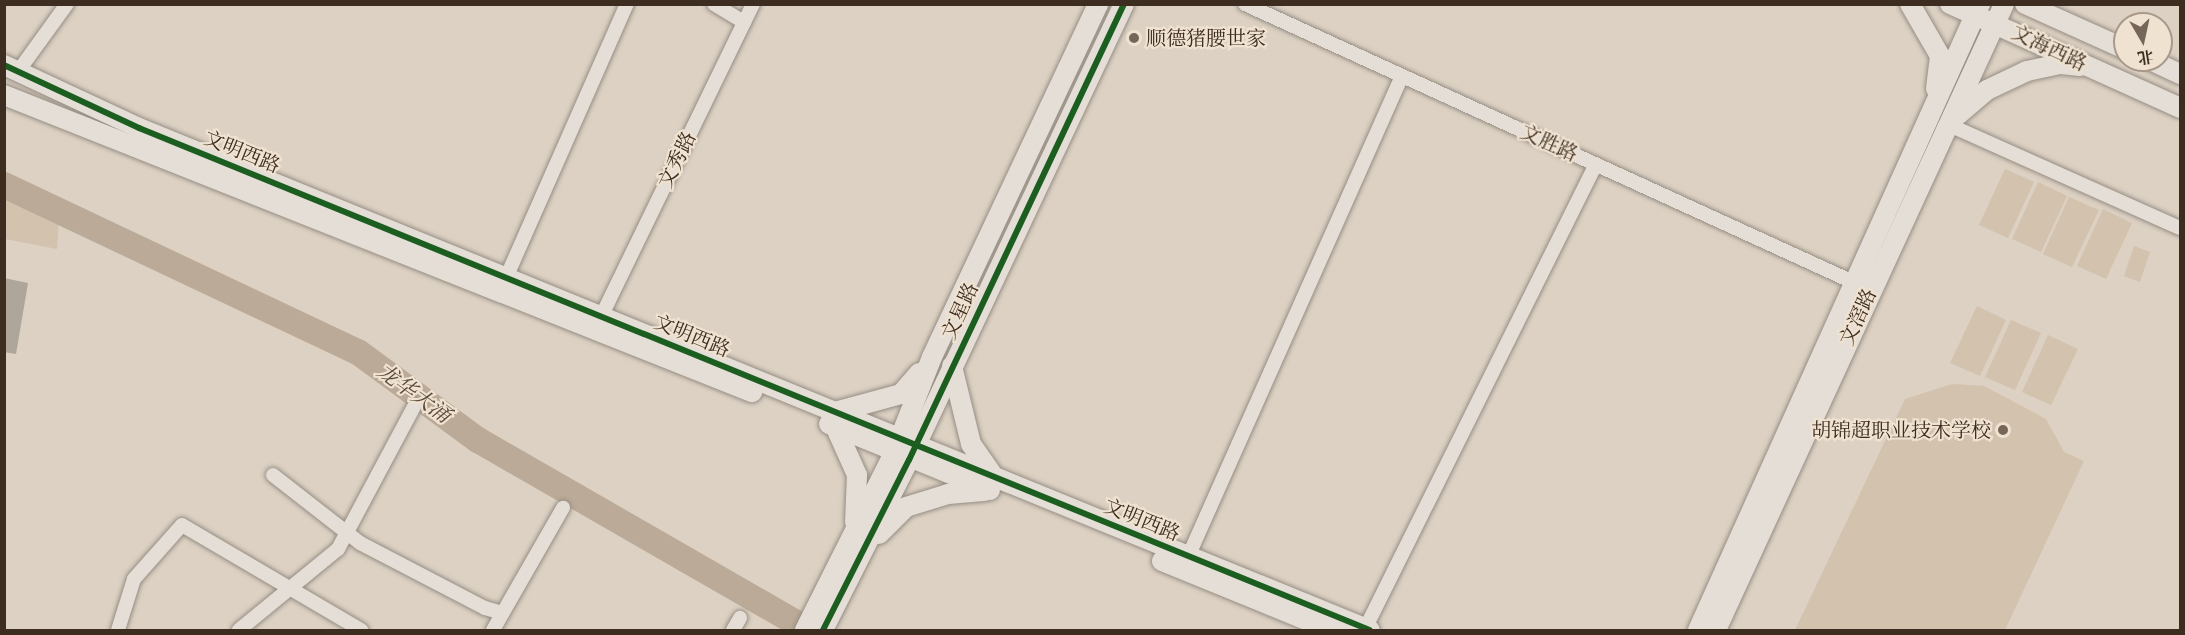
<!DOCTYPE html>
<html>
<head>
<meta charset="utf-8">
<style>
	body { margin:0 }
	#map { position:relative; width:2185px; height:635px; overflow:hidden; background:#dcd1c2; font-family:"Libre Caslon Text","Noto Serif SC",serif }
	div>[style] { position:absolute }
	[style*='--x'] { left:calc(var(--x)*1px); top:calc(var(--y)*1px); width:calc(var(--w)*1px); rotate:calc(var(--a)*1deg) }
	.green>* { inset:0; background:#d2c2ae }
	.river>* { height:26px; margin:-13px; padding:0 13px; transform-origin:13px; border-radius:13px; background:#bbaa97 }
	.building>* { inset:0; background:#aea69b }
	.roads { filter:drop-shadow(0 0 2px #968d84) drop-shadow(0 0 2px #968d84) }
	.street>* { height:14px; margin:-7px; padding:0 7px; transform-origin:7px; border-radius:7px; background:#e4ded6 }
	.secondary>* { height:20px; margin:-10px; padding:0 10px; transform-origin:10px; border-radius:10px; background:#e4ded6 }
	.cycleway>* { height:6px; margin:-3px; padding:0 3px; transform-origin:3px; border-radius:3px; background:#1b5e20 }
	.dots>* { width:16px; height:16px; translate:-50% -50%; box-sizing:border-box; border:3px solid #efe2d0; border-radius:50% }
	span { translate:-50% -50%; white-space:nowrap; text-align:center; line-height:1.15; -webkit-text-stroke:4.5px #efe2d0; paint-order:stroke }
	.poi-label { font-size:20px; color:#3d2c20 }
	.left { translate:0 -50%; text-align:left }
	.right { translate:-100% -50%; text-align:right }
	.street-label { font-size:20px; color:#3d2c20 }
	.water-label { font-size:21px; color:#594839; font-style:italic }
	.frame { position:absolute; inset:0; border:6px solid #3d2c20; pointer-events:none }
	.north { position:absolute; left:2113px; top:12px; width:60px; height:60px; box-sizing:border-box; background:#efe2d0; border:2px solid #a8998a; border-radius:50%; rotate:171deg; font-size:16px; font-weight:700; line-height:24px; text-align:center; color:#3d2c20 }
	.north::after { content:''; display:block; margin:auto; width:21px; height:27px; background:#756659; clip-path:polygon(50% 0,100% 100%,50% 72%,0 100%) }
</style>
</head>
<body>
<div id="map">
	<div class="green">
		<i style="clip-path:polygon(2005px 169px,2034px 182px,2008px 238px,1979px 225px)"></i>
		<i style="clip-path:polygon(2038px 182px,2067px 196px,2041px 252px,2012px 239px)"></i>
		<i style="clip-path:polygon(2069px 197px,2099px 210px,2072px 267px,2043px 254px)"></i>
		<i style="clip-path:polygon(5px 200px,59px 217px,57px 249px,5px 239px)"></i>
		<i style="clip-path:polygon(2103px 209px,2132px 223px,2106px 279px,2077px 266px)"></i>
		<i style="clip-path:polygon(2134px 246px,2150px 252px,2140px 282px,2124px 276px)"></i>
		<i style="clip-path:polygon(1977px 306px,2006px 320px,1980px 376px,1950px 363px)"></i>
		<i style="clip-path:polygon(2011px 320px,2041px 333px,2015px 390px,1985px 377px)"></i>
		<i style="clip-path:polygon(2048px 335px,2078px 349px,2051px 405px,2022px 392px)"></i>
		<i style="clip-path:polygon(1952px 384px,1984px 386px,2046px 419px,2064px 452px,2084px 461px,2005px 630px,1795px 630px,1905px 399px)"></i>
	</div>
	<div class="river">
		<i style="--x:4;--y:185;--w:391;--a:25.3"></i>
		<i style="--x:358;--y:352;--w:149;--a:36.3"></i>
		<i style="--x:478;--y:440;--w:381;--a:29.9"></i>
	</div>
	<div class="building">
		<i style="clip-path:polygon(4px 278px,28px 283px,16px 354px,4px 352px)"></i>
	</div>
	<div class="roads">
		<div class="street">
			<i style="--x:714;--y:4;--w:35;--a:31"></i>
			<i style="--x:1245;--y:4;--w:669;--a:24.57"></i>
			<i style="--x:17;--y:73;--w:85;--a:-54.1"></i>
			<i style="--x:1947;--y:124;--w:255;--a:24.1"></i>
			<i style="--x:506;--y:278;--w:300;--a:-66.2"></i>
			<i style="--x:601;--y:317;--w:348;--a:-64.1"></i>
			<i style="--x:273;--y:475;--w:110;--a:38"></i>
			<i style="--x:360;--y:543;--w:141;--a:27.5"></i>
			<i style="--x:485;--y:608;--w:18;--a:16"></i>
			<i style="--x:1188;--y:557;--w:526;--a:-66.02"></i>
			<i style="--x:1365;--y:629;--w:519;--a:-63.58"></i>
			<i style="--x:118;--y:630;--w:53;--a:-72.6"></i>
			<i style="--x:134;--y:579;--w:72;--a:-48.4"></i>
			<i style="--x:182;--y:525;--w:208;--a:30.4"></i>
			<i style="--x:239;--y:630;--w:128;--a:-39.3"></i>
			<i style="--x:338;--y:549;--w:163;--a:-61.9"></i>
			<i style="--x:493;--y:630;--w:141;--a:-60.2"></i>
			<i style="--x:733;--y:630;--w:14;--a:-60"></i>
		</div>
		<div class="secondary">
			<i style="--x:1910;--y:4;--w:60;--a:60"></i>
			<i style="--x:1940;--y:56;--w:33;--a:97"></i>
			<i style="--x:1950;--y:4;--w:252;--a:24.3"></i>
			<i style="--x:2025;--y:4;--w:110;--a:24.2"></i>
			<i style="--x:2150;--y:60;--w:33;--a:25"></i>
			<i style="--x:4;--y:65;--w:149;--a:25"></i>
			<i style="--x:139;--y:128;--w:1329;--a:22.19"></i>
			<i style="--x:4;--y:95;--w:805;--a:21.66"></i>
			<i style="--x:1954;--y:118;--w:43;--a:-40.3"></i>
			<i style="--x:1987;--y:90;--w:44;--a:-25.4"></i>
			<i style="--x:2027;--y:71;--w:35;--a:-12"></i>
			<i style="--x:2061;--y:64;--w:19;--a:6"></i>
			<i style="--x:952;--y:366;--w:80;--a:76.3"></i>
			<i style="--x:971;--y:444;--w:39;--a:55"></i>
			<i style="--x:835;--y:412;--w:68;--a:-15.3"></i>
			<i style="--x:901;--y:394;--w:28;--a:-49"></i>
			<i style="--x:829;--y:424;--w:174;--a:22.3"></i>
			<i style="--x:835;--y:426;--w:54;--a:65.8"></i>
			<i style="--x:857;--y:475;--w:47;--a:92.4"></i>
			<i style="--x:879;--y:534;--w:38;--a:-45"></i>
			<i style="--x:906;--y:507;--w:44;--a:-17.2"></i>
			<i style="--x:948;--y:494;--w:38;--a:-5"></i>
			<i style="--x:1162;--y:561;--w:183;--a:22.2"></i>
			<i style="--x:805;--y:630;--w:198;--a:-63.3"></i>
			<i style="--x:894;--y:453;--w:103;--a:-68.4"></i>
			<i style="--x:932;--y:357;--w:390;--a:-64.8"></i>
			<i style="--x:823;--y:630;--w:191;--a:-63.2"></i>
			<i style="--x:909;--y:460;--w:504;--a:-64.76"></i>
			<i style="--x:1698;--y:630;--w:687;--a:-65.75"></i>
			<i style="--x:1716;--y:630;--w:689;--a:-65.29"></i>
		</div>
	</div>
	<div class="cycleway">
		<i style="--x:4;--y:65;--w:149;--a:25"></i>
		<i style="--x:139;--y:128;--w:1329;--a:22.19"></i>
		<i style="--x:823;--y:630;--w:191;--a:-63.2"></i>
		<i style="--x:909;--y:460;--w:504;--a:-64.76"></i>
	</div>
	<div class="dots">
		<i style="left:1134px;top:38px;background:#756659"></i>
		<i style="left:2003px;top:430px;background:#756659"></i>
	</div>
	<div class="poi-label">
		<span class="left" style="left:1146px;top:38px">顺德猪腰世家</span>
		<span class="right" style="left:1991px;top:430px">胡锦超职业技术学校</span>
	</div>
	<div class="street-label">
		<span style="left:2049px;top:48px;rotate:25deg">文海西路</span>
		<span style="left:1549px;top:143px;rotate:24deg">文胜路</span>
		<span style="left:242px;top:152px;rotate:22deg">文明西路</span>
		<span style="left:677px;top:160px;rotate:-64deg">文秀路</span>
		<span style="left:960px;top:311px;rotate:-65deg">文星路</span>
		<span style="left:1858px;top:317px;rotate:-65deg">文滘路</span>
		<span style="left:692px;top:336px;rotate:22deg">文明西路</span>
		<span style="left:1142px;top:520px;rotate:22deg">文明西路</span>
	</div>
	<div class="water-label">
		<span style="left:414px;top:393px;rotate:36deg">龙华大涌</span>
	</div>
	<div class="frame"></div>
	<div class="north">北</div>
</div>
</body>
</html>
